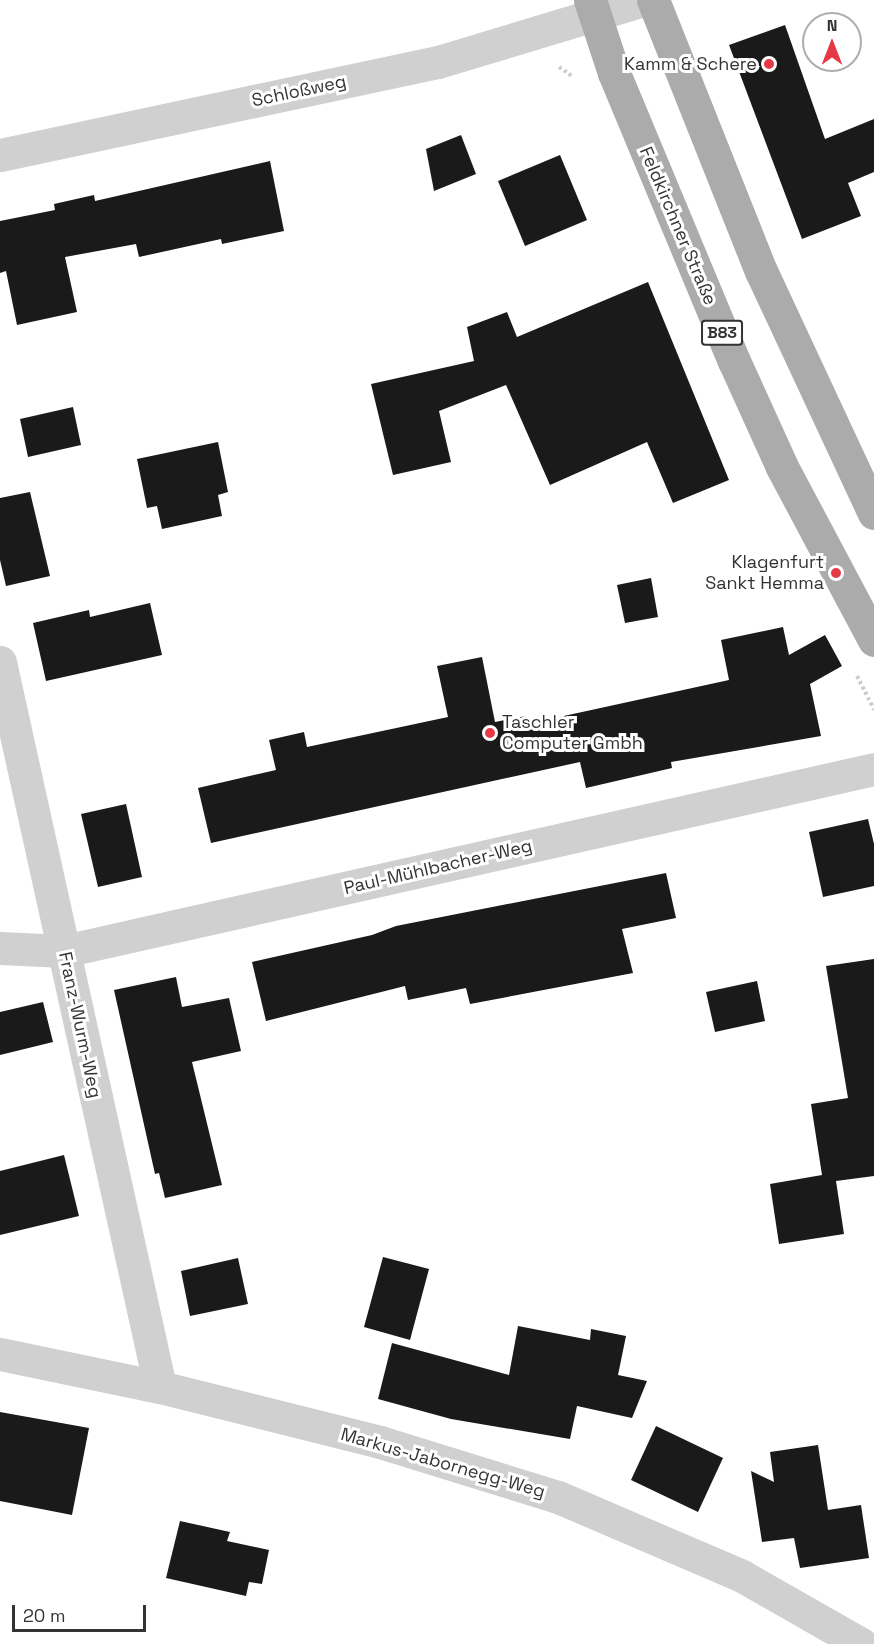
<!DOCTYPE html>
<html>
<head>
<meta charset="utf-8">
<style>
	body { margin:0 }
	#map { position:relative; width:874px; height:1644px; overflow:hidden; background:#fff; font-family:"Space Grotesk",sans-serif }
	div>[style] { position:absolute }
	[style*='--x'] { left:calc(var(--x)*1px); top:calc(var(--y)*1px); width:calc(var(--w)*1px); rotate:calc(var(--a)*1deg) }
	.building>* { inset:0; background:#1a1a1a }
	.path>* { height:4px; margin-top:-2px; transform-origin:0; background:repeating-linear-gradient(90deg,#cdcdcd 0 3px,transparent 0 6px) }
	.minor>* { height:33px; margin:-16.5px; padding:0 16.5px; transform-origin:16.5px; border-radius:16.5px; background:#d0d0d0 }
	.major>* { height:33px; margin:-16.5px; padding:0 16.5px; transform-origin:16.5px; border-radius:16.5px; background:#ababab }
	.dots>* { width:16px; height:16px; translate:-50% -50%; box-sizing:border-box; border:3px solid #fff; border-radius:50% }
	span { translate:-50% -50%; white-space:nowrap; text-align:center; line-height:1.15; -webkit-text-stroke:6px #fff; paint-order:stroke }
	.shield-label span { padding:2px 4px; background:#fff; border:2px solid; border-radius:4px; -webkit-text-stroke-width:0 }
	.shield-label { font-size:16px; color:#333; font-weight:700 }
	.poi-label { font-size:18px; color:#333 }
	.right { translate:-100% -50%; text-align:right }
	.left { translate:0 -50%; text-align:left }
	.street-label { font-size:18px; color:#333 }
	.north { position:absolute; left:802px; top:12px; width:60px; height:60px; box-sizing:border-box; background:#fff; border:2px solid #adadad; border-radius:50%; rotate:0deg; font-size:16px; font-weight:700; line-height:24px; text-align:center; color:#333 }
	.north::after { content:''; display:block; margin:auto; width:21px; height:27px; background:#e63946; clip-path:polygon(50% 0,100% 100%,50% 72%,0 100%) }
	.scale { position:absolute; left:12px; top:1605px; width:134px; height:27px; box-sizing:border-box; border:3px solid #333; border-top:0; padding-left:8px; font-size:18px; line-height:21px; white-space:nowrap; color:#333; -webkit-text-stroke:4px #fff; paint-order:stroke }
</style>
</head>
<body>
<div id="map">
	<div class="building">
		<i style="clip-path:polygon(785px 25px,825px 139px,874px 119px,874px 172px,848px 183px,861px 216px,802px 239px,729px 45px)"></i>
		<i style="clip-path:polygon(461px 135px,476px 174px,434px 191px,426px 149px)"></i>
		<i style="clip-path:polygon(560px 155px,587px 220px,525px 246px,498px 181px)"></i>
		<i style="clip-path:polygon(270px 161px,284px 231px,222px 244px,221px 239px,139px 257px,136px 244px,65px 257px,77px 312px,17px 325px,6px 271px,0 273px,0 221px,55px 210px,54px 204px,94px 195px,95px 201px)"></i>
		<i style="clip-path:polygon(648px 282px,729px 480px,673px 503px,647px 442px,550px 485px,506px 385px,439px 411px,451px 462px,393px 475px,371px 384px,474px 361px,467px 327px,507px 312px,517px 337px)"></i>
		<i style="clip-path:polygon(73px 407px,81px 445px,28px 457px,20px 419px)"></i>
		<i style="clip-path:polygon(218px 442px,228px 492px,218px 495px,222px 516px,162px 529px,157px 506px,147px 508px,137px 459px)"></i>
		<i style="clip-path:polygon(30px 492px,50px 576px,6px 586px,0 560px,0 498px)"></i>
		<i style="clip-path:polygon(651px 578px,658px 617px,625px 623px,617px 585px)"></i>
		<i style="clip-path:polygon(150px 603px,162px 655px,46px 681px,33px 623px,89px 610px,90px 617px)"></i>
		<i style="clip-path:polygon(783px 627px,789px 655px,825px 635px,842px 666px,810px 684px,821px 736px,671px 762px,672px 768px,586px 788px,580px 762px,211px 843px,198px 788px,276px 770px,269px 740px,304px 732px,307px 747px,448px 717px,437px 666px,482px 657px,495px 722px,526px 716px,527px 724px,729px 680px,721px 640px)"></i>
		<i style="clip-path:polygon(126px 804px,142px 877px,98px 887px,81px 814px)"></i>
		<i style="clip-path:polygon(868px 819px,874px 844px,874px 886px,823px 897px,809px 832px)"></i>
		<i style="clip-path:polygon(666px 873px,676px 918px,622px 929px,633px 973px,470px 1004px,466px 988px,408px 1000px,405px 986px,266px 1021px,252px 962px,372px 935px,396px 926px)"></i>
		<i style="clip-path:polygon(874px 959px,874px 1176px,836px 1181px,844px 1234px,779px 1244px,770px 1184px,822px 1175px,811px 1104px,848px 1098px,826px 966px)"></i>
		<i style="clip-path:polygon(176px 977px,182px 1007px,229px 998px,241px 1051px,192px 1062px,222px 1185px,165px 1198px,159px 1173px,155px 1174px,114px 990px)"></i>
		<i style="clip-path:polygon(757px 981px,765px 1021px,715px 1032px,706px 992px)"></i>
		<i style="clip-path:polygon(43px 1002px,53px 1042px,0 1055px,0 1012px)"></i>
		<i style="clip-path:polygon(64px 1155px,79px 1216px,0 1235px,0 1171px)"></i>
		<i style="clip-path:polygon(383px 1257px,429px 1269px,410px 1340px,364px 1327px)"></i>
		<i style="clip-path:polygon(238px 1258px,248px 1304px,190px 1316px,181px 1271px)"></i>
		<i style="clip-path:polygon(518px 1326px,590px 1340px,591px 1329px,626px 1336px,618px 1375px,647px 1381px,632px 1418px,577px 1406px,570px 1439px,451px 1419px,378px 1399px,392px 1343px,509px 1375px)"></i>
		<i style="clip-path:polygon(0 1412px,89px 1428px,72px 1515px,0 1501px)"></i>
		<i style="clip-path:polygon(656px 1426px,723px 1458px,698px 1512px,631px 1480px)"></i>
		<i style="clip-path:polygon(818px 1445px,828px 1510px,861px 1505px,869px 1558px,800px 1568px,794px 1538px,762px 1542px,751px 1471px,774px 1482px,770px 1452px)"></i>
		<i style="clip-path:polygon(180px 1521px,230px 1532px,227px 1541px,269px 1550px,262px 1584px,249px 1582px,246px 1596px,166px 1578px)"></i>
	</div>
	<div class="path">
		<i style="--x:559;--y:67;--w:16;--a:35"></i>
		<i style="--x:857;--y:676;--w:38;--a:63"></i>
	</div>
	<div class="minor">
		<i style="--x:0;--y:155;--w:448;--a:-12"></i>
		<i style="--x:438;--y:62;--w:215;--a:-16.8"></i>
		<i style="--x:0;--y:662;--w:742;--a:77.55"></i>
		<i style="--x:0;--y:948;--w:64;--a:2.7"></i>
		<i style="--x:64;--y:951;--w:830;--a:-12.66"></i>
		<i style="--x:0;--y:1354;--w:163;--a:11.7"></i>
		<i style="--x:160;--y:1387;--w:227;--a:14"></i>
		<i style="--x:380;--y:1442;--w:186;--a:17.2"></i>
		<i style="--x:558;--y:1497;--w:200;--a:23.2"></i>
		<i style="--x:742;--y:1576;--w:137;--a:29.7"></i>
	</div>
	<div class="major">
		<i style="--x:590;--y:0;--w:77;--a:71.8"></i>
		<i style="--x:614;--y:73;--w:312;--a:67.4"></i>
		<i style="--x:734;--y:361;--w:116;--a:65.6"></i>
		<i style="--x:782;--y:467;--w:196;--a:62"></i>
		<i style="--x:653;--y:0;--w:292;--a:68.3"></i>
		<i style="--x:761;--y:271;--w:267;--a:65"></i>
	</div>
	<div class="dots">
		<i style="left:769px;top:64px;background:#e63946"></i>
		<i style="left:836px;top:573px;background:#e63946"></i>
		<i style="left:490px;top:733px;background:#e63946"></i>
	</div>
	<div class="shield-label">
		<span style="left:722px;top:333px">B83</span>
	</div>
	<div class="poi-label">
		<span class="right" style="left:757px;top:64px">Kamm &amp; Schere</span>
		<span class="right" style="left:824px;top:573px">Klagenfurt<br>Sankt Hemma</span>
		<span class="left" style="left:502px;top:733px">Taschler<br>Computer Gmbh</span>
	</div>
	<div class="street-label">
		<span style="left:299px;top:91px;rotate:-12deg">Schloßweg</span>
		<span style="left:678px;top:226px;rotate:67deg">Feldkirchner Straße</span>
		<span style="left:438px;top:867px;rotate:-13deg">Paul-Mühlbacher-Weg</span>
		<span style="left:80px;top:1025px;rotate:78deg">Franz-Wurm-Weg</span>
		<span style="left:443px;top:1463px;rotate:16deg">Markus-Jabornegg-Weg</span>
	</div>
	<div class="north">N</div>
	<div class="scale">20 m</div>
</div>
</body>
</html>
